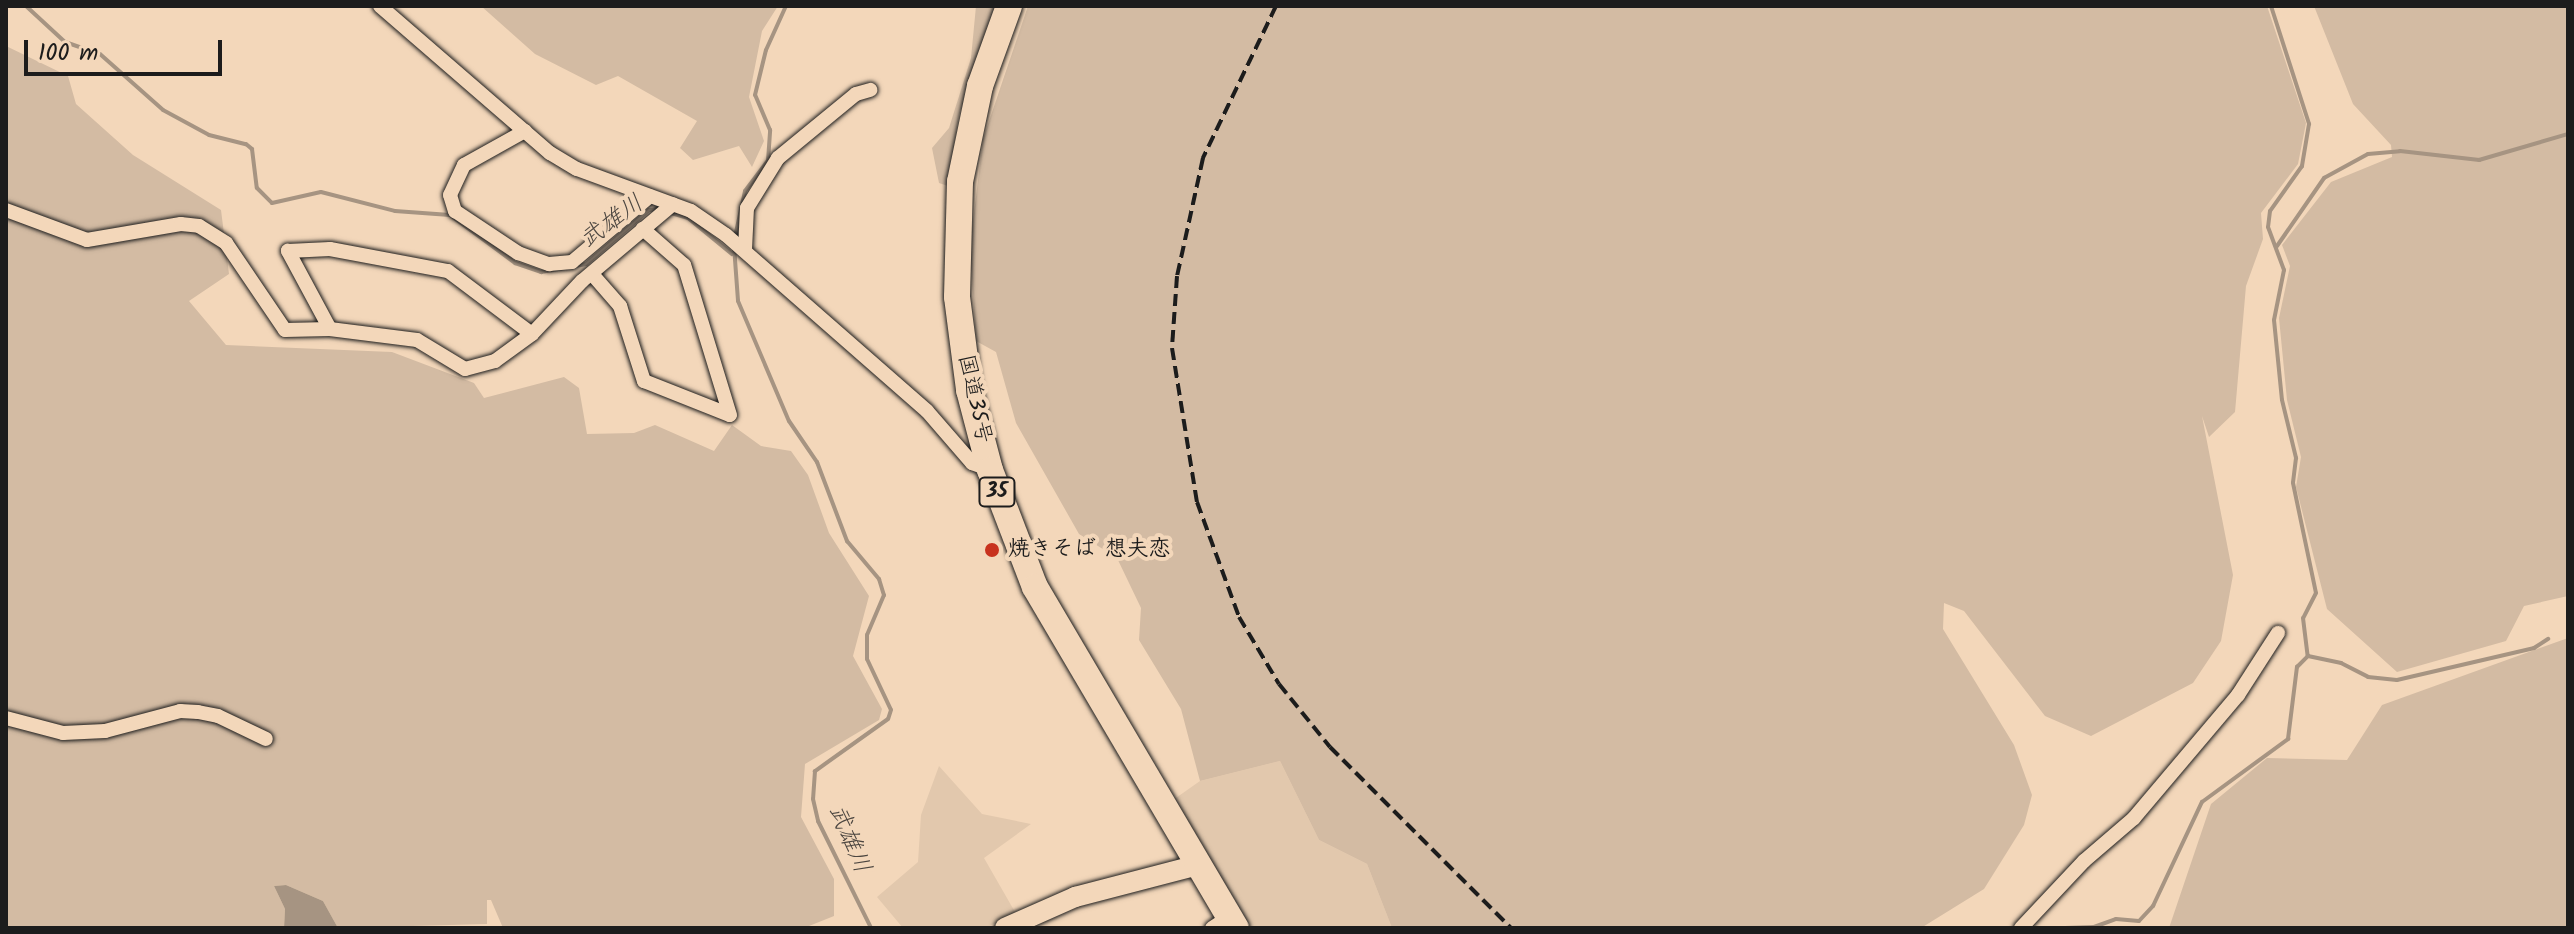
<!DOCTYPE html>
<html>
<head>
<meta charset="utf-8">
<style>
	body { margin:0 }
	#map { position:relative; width:2574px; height:934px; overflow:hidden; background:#f3d7ba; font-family:Kalam,"Klee One",sans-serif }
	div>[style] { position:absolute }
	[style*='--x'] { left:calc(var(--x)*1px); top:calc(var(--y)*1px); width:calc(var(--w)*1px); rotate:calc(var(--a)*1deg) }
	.built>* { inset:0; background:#e2c8ad }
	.green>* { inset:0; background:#d3bba3 }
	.water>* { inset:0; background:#a69482 }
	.stream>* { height:4px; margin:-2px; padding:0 2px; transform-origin:2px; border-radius:2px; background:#a69482 }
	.roads { filter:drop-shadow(0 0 2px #1c1c1c) drop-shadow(0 0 2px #1c1c1c) }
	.street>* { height:14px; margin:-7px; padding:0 7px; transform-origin:7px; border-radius:7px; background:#f3d7ba }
	.secondary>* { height:20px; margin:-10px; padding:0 10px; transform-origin:10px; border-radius:10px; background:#f3d7ba }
	.highway>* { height:26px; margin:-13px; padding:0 13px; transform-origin:13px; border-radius:13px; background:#f3d7ba }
	.rail>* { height:4px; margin-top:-2px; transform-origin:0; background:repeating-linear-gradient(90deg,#1c1c1c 0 12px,transparent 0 18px) }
	.dots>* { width:22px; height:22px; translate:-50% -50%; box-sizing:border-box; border:4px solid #f3d7ba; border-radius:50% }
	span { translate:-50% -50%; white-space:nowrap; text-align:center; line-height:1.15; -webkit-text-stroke:8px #f3d7ba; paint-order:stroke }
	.shield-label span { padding:2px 6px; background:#f3d7ba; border:2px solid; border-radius:6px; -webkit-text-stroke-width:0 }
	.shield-label { font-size:20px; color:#1c1c1c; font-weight:700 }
	.street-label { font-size:22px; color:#1c1c1c }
	.poi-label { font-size:22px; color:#1c1c1c; font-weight:700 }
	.left { translate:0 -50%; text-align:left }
	.water-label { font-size:24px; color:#4c4640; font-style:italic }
	.frame { position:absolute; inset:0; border:8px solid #1c1c1c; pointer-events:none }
	.scale { position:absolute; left:24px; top:40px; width:198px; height:36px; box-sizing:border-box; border:4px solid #1c1c1c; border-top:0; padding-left:10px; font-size:24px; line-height:28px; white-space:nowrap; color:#1c1c1c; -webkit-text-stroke:6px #f3d7ba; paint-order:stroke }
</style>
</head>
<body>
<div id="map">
	<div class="built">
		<i style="clip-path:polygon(1280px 761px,1319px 840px,1367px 864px,1392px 928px,1249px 928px,1173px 800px,1200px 781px)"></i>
		<i style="clip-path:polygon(939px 766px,982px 814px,1031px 824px,984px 858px,1015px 912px,986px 928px,903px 928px,877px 897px,918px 862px,921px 815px)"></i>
	</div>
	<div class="green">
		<i style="clip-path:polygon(481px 6px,778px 6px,762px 31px,749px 97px,764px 141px,752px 167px,739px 146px,693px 160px,680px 148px,697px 121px,618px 76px,596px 85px,535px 54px)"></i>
		<i style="clip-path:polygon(976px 6px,997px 6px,959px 115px,948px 186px,939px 183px,932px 148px,949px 128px,971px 58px)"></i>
		<i style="clip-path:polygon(1028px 6px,2267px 6px,2306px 123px,2298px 164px,2261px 213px,2263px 239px,2246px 286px,2235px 412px,2209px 437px,2202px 416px,2233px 575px,2221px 641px,2193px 683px,2091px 736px,2045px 716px,1964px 611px,1944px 603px,1943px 629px,2014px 745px,2032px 795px,2024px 825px,1984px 889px,1921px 928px,1392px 928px,1367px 864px,1319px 840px,1280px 761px,1200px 781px,1181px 709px,1139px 640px,1141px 608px,1117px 558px,1079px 534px,1016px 423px,996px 352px,976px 341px,970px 246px,983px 139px)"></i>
		<i style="clip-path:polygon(2314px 6px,2568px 6px,2568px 596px,2524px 606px,2506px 641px,2397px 672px,2327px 609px,2296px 487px,2301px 457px,2287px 400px,2279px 318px,2290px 266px,2282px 245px,2331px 182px,2392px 157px,2391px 145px,2353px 104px)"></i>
		<i style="clip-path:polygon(6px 46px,68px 76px,76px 104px,133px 155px,221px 210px,229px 274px,189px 301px,226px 345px,392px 352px,474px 383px,484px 398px,564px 377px,579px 388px,587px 434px,634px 433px,655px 425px,714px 451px,732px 425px,761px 446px,791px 451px,808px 475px,829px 533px,869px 596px,853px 656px,882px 709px,879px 720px,805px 764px,801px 817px,834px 879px,834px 916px,804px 928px,503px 928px,491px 900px,487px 900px,487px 924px,338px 928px,323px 901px,286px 885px,274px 886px,285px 909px,284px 928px,6px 928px)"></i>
		<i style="clip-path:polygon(2568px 638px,2568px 928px,2169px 928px,2211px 804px,2267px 758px,2347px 760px,2382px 705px)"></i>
	</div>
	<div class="water">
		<i style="clip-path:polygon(286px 885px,323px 901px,338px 928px,284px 928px,285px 909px,274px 886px)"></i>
	</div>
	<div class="stream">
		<i style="--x:26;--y:6;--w:53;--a:42.7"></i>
		<i style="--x:65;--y:42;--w:37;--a:19"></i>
		<i style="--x:100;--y:54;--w:84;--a:41.6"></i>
		<i style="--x:163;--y:110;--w:52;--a:28.5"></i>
		<i style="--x:209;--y:135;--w:38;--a:14"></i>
		<i style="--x:246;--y:144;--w:8;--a:40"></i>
		<i style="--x:252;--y:149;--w:39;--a:83"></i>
		<i style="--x:257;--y:188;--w:21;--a:45"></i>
		<i style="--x:272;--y:203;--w:50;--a:-12.7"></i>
		<i style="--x:321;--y:192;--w:76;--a:14.4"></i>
		<i style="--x:395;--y:211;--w:55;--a:4.2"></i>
		<i style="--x:450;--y:215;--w:81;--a:36.4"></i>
		<i style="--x:515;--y:263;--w:28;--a:19"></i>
		<i style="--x:541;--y:272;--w:46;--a:-10.1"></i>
		<i style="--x:586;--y:264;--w:83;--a:-40.6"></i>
		<i style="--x:649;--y:210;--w:10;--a:-6"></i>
		<i style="--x:2271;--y:6;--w:124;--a:72.1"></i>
		<i style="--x:2309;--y:124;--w:43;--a:99.5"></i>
		<i style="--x:2302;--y:166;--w:55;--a:125.4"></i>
		<i style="--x:2270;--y:211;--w:16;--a:97"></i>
		<i style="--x:2268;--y:227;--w:46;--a:69.6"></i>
		<i style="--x:2284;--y:270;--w:51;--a:101.3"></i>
		<i style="--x:2274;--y:320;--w:80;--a:84.3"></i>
		<i style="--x:2282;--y:400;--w:60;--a:76.4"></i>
		<i style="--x:2296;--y:458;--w:25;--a:97"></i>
		<i style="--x:2293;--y:483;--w:112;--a:78.2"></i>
		<i style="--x:2316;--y:593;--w:28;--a:117"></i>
		<i style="--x:2303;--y:618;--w:38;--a:83"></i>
		<i style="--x:671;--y:213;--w:18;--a:16"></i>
		<i style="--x:688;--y:218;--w:57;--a:39.3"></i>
		<i style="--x:735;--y:237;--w:47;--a:-77.7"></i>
		<i style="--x:745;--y:191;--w:38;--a:-53"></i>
		<i style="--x:768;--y:161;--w:31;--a:-86"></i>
		<i style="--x:770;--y:130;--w:38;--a:-113"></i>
		<i style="--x:755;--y:95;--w:46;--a:-76.3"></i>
		<i style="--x:766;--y:50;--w:48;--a:-65.6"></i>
		<i style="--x:734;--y:246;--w:55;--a:85.8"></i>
		<i style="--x:738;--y:301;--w:130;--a:67"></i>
		<i style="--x:789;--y:421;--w:50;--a:55.7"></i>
		<i style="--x:817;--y:462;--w:85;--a:69.2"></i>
		<i style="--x:847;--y:541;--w:50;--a:49.9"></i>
		<i style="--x:879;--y:579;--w:17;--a:73"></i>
		<i style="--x:884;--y:595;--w:43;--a:113"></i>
		<i style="--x:867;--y:635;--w:24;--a:90"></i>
		<i style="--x:867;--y:659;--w:56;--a:64.8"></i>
		<i style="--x:891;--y:710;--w:9;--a:108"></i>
		<i style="--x:888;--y:719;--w:90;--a:144.5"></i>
		<i style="--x:815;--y:771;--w:28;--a:94"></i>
		<i style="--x:813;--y:799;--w:23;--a:77"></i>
		<i style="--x:818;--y:821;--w:119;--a:63.6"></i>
		<i style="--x:2277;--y:246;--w:83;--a:-55.3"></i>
		<i style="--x:2324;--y:178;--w:50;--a:-28.6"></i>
		<i style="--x:2368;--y:154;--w:32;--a:-5"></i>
		<i style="--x:2400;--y:151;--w:80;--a:6.5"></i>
		<i style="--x:2479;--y:160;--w:93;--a:-16.3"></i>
		<i style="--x:2065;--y:928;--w:29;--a:-2"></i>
		<i style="--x:2094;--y:927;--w:23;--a:-20"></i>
		<i style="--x:2116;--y:919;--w:23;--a:5"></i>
		<i style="--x:2139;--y:921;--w:21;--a:-47"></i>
		<i style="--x:2153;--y:906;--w:115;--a:-64.8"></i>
		<i style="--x:2202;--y:802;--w:107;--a:-36.2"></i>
		<i style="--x:2288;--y:739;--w:73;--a:-82.9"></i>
		<i style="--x:2297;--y:667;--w:16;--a:-45"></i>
		<i style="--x:2308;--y:656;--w:34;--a:12"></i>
		<i style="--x:2341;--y:663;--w:30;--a:27"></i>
		<i style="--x:2368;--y:677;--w:29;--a:6"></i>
		<i style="--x:2397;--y:680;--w:141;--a:-13.1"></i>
		<i style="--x:2534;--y:648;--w:17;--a:-33"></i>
	</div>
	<div class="roads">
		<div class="street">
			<i style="--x:380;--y:6;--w:225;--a:40.9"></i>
			<i style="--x:550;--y:153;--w:31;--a:31"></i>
			<i style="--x:577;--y:169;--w:121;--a:20.2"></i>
			<i style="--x:691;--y:211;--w:42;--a:34.4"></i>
			<i style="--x:726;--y:235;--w:267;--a:41.2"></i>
			<i style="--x:927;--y:411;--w:69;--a:49.1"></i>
			<i style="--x:972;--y:463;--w:19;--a:21"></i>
			<i style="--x:525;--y:131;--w:70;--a:150.9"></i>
			<i style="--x:464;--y:165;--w:33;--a:115"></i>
			<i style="--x:450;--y:195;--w:17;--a:73"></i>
			<i style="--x:455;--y:211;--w:76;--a:33.7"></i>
			<i style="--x:518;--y:253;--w:33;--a:20"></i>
			<i style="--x:549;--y:264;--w:23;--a:-5"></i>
			<i style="--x:572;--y:262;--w:102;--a:-40.2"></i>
			<i style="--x:6;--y:210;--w:86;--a:20.3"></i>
			<i style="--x:87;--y:240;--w:95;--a:-9.7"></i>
			<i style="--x:181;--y:224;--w:18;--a:6"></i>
			<i style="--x:199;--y:226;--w:32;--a:32"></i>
			<i style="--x:226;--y:243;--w:105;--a:55.9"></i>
			<i style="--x:285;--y:330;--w:45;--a:-1.3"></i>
			<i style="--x:745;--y:250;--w:42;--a:-87.3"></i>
			<i style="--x:747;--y:208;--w:59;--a:-58.2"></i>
			<i style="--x:778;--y:158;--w:101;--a:-39.4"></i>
			<i style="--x:856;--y:94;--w:15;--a:-16"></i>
			<i style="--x:592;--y:274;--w:43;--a:48.8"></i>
			<i style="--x:620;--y:306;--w:79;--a:72.3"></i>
			<i style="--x:644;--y:381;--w:92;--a:21.6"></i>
			<i style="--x:730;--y:415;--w:157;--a:-107"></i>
			<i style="--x:684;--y:265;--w:55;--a:-138.7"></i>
			<i style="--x:532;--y:334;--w:46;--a:143.9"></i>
			<i style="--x:495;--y:361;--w:31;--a:165"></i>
			<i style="--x:465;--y:369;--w:56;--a:-148.9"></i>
			<i style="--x:417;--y:340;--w:88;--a:-172.8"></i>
			<i style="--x:330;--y:329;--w:89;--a:-118.3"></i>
			<i style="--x:288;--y:251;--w:42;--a:-2.7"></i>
			<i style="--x:330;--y:249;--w:120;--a:10.6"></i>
			<i style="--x:448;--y:271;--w:105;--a:36.9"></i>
			<i style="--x:532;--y:334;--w:73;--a:-46.7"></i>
			<i style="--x:582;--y:281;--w:119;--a:-40.2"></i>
			<i style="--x:6;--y:718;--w:59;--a:14.7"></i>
			<i style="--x:63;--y:733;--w:42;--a:-2.7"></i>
			<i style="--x:105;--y:731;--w:78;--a:-14.9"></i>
			<i style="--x:180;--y:711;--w:18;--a:3"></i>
			<i style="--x:198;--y:712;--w:20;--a:11"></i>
			<i style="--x:218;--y:716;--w:53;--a:25.6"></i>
			<i style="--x:1212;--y:928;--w:20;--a:-33"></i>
			<i style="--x:2021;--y:928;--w:92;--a:-46.8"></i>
			<i style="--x:2084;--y:861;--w:66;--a:-40.7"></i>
			<i style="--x:2134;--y:818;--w:161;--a:-49.8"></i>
			<i style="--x:2238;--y:695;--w:74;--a:-57.2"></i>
		</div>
		<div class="secondary">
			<i style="--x:1005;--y:928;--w:77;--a:-23.9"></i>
			<i style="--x:1075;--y:897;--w:127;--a:-14.6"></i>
		</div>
		<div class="highway">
			<i style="--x:1009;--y:6;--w:85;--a:109.9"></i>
			<i style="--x:980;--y:86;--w:98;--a:101.8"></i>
			<i style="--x:960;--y:182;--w:115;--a:91.5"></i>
			<i style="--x:957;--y:297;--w:94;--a:82.6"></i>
			<i style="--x:969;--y:390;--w:83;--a:75.3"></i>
			<i style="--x:990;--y:470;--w:125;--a:69"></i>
			<i style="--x:1035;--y:587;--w:396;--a:59.5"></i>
		</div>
	</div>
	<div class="rail">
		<i style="--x:1276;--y:6;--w:169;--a:115.7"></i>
		<i style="--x:1203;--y:158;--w:121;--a:102.4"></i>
		<i style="--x:1177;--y:276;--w:72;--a:94"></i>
		<i style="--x:1172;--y:348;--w:156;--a:80.8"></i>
		<i style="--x:1197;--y:502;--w:122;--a:69.9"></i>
		<i style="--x:1239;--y:617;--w:78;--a:59.2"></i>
		<i style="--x:1279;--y:684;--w:81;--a:51"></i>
		<i style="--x:1330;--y:747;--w:256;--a:45"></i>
	</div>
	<div class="dots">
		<i style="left:992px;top:550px;background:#c8321e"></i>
	</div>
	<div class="shield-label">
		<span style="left:997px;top:492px">35</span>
	</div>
	<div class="street-label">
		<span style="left:974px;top:399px;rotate:78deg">国道35号</span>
	</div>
	<div class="poi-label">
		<span class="left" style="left:1008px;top:550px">焼きそば 想夫恋</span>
	</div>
	<div class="water-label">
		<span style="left:612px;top:222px;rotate:-36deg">武雄川</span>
		<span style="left:849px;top:839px;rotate:67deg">武雄川</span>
	</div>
	<div class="frame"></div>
	<div class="scale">100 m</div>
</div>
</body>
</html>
